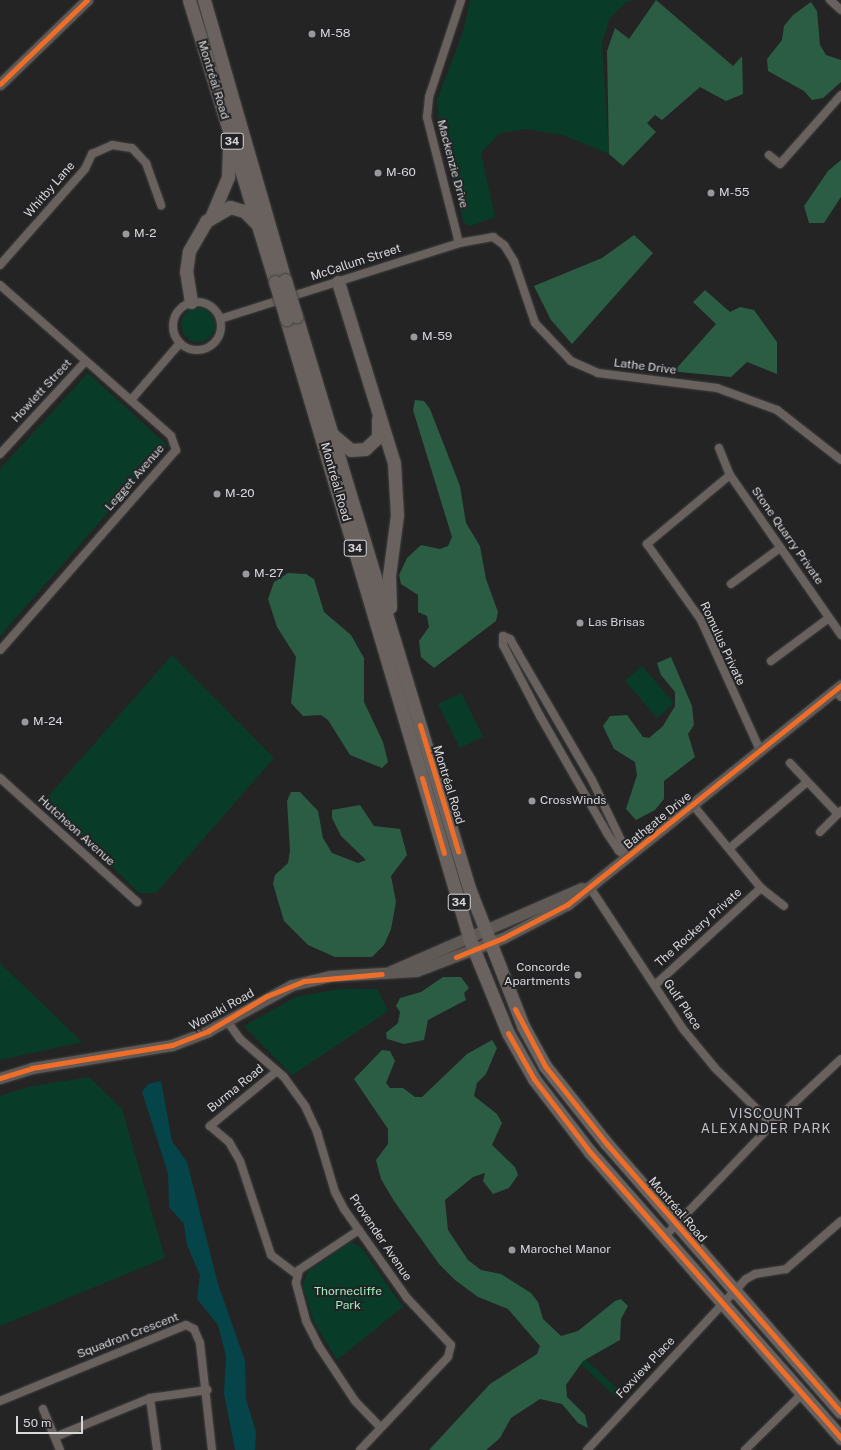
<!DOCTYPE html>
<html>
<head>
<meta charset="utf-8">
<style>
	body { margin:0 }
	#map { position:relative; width:841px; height:1450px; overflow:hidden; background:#242425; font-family:"Public Sans",sans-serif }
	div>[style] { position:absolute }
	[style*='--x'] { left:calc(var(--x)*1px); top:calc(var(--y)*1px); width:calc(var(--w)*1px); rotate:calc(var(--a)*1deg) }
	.green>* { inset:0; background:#093c28 }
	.round { border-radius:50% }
	.forest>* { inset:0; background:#2b5d44 }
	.water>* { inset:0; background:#05454a }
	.roads { filter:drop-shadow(0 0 1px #414142) drop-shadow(0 0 1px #414142) }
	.street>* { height:8px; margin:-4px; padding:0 4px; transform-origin:4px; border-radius:4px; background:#68615d }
	.street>.ring { margin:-4px; padding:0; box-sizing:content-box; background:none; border:8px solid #68615d; border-radius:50% }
	.secondary>* { height:11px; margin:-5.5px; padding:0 5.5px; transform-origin:5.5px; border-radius:5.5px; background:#605a57 }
	.primary>* { height:13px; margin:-6.5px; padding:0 6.5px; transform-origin:6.5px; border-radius:6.5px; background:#69625e }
	.bridges { filter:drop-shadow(0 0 1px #414142) drop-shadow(0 0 1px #414142) }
	.primary-bridge>* { height:13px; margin:-6.5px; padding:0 6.5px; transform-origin:6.5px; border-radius:6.5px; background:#69625e }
	.cycleway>* { height:5px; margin:-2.5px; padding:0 2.5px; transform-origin:2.5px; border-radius:2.5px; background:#ee6e29 }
	.dots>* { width:11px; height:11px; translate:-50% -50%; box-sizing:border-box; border:2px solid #232326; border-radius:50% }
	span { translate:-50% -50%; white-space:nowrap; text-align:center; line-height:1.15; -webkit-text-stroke:4px #232326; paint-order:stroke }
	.shield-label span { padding:1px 3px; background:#232326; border:1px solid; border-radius:3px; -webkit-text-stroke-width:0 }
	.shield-label { font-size:11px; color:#d8d8da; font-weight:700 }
	.poi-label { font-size:12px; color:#d8d8da }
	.left { translate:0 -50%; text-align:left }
	.right { translate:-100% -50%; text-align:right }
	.street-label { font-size:12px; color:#d8d8da }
	.park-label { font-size:12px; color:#97eebf }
	.neighbourhood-label { font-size:13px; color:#c2c2c6; letter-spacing:1px }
	.scale { position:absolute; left:16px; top:1416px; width:67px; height:18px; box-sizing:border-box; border:2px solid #d8d8da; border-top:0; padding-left:5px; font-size:12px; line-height:14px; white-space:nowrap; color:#d8d8da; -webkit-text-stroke:3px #232326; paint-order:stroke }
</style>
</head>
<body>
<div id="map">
	<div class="green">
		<i style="clip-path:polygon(470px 0,635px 0,626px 2px,610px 18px,602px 43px,609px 154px,563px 135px,526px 129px,500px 133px,481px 153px,495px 217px,470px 226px,464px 223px,441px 140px,437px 100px,463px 32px)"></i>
		<i class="round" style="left:181px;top:308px;width:34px;height:34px"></i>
		<i style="clip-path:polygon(88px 373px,167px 445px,0 636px,0 469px)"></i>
		<i style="clip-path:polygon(172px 655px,274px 758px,156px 893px,139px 893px,44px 801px)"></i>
		<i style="clip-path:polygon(642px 666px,674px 703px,657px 718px,625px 681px)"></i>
		<i style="clip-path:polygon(461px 693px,483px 737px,460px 748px,438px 704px)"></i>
		<i style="clip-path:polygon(0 963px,82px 1042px,0 1060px)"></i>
		<i style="clip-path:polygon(339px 989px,377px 989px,388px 1011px,292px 1075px,244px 1026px,296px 997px)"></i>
		<i style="clip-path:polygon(89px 1077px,122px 1109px,165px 1258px,0 1326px,0 1096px,28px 1087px)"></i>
		<i style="clip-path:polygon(351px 1242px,361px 1247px,403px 1307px,337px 1360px,314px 1322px,303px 1286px,307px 1272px)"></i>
		<i style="clip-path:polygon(575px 1350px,621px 1392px,616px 1397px,580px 1363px)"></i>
	</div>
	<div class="forest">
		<i style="clip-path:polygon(656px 0,733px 66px,742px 56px,743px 94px,726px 101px,700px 87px,662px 120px,655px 115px,647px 123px,656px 132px,623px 166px,609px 154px,607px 51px,615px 28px,629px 39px)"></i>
		<i style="clip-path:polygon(811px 2px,817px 11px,820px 45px,826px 55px,841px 60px,841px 82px,823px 98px,812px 100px,804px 91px,768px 71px,767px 59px,782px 40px,784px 26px,793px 15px)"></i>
		<i style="clip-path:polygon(841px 160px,841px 197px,824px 223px,809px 223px,804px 206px,828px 171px)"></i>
		<i style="clip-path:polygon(634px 235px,653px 253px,572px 344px,551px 320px,534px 286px,602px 258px)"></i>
		<i style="clip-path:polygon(705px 290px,730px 312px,740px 307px,754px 310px,777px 342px,777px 374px,747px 362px,731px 377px,659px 370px,665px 366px,676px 369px,716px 324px,693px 302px)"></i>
		<i style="clip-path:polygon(415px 400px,424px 401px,430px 409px,460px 486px,466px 523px,480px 546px,486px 579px,498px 612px,496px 621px,434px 668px,421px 657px,419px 641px,429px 627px,427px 616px,418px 612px,418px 595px,401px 584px,399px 575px,407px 558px,421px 545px,440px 549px,448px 546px,452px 537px,413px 410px)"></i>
		<i style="clip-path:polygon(288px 573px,306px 574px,314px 579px,324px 612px,351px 635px,364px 658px,364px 702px,383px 742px,388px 762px,382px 768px,350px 755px,328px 720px,321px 715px,303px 716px,291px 703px,296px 657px,277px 627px,268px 599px,274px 582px)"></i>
		<i style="clip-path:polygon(671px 657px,692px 706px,694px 725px,688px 734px,695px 757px,664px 781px,664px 799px,655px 810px,636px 820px,626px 809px,637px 775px,635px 762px,614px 749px,603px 726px,610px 716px,627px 715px,643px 737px,649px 738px,663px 726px,675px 706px,675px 692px,661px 675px,657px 663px)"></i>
		<i style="clip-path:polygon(291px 792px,300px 792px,318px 811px,323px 838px,332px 853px,358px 863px,366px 860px,341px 836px,332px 818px,332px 810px,360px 805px,374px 826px,400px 829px,407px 855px,391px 876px,396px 902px,391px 929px,384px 945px,372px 957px,335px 957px,308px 945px,284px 921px,273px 884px,275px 875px,288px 863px,290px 851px,287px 801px)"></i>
		<i style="clip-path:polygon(443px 977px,461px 977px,469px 988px,464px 993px,466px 1000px,428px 1020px,424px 1040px,404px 1044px,387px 1039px,386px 1033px,398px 1023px,400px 1012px,396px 1006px,400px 998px,421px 992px)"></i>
		<i style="clip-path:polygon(492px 1040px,497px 1048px,486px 1074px,477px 1083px,474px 1096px,497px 1114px,502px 1123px,492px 1145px,515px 1167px,518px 1175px,509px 1188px,493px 1194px,483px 1181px,485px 1173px,473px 1177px,445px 1200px,448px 1230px,468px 1260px,481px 1270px,501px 1274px,531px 1293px,538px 1302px,543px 1319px,561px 1336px,578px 1331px,615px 1301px,621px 1299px,628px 1306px,621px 1319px,620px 1340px,583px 1361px,566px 1385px,567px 1397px,585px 1415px,588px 1428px,578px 1423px,562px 1404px,540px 1399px,511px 1418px,500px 1438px,486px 1450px,429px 1450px,490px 1384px,537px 1354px,540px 1346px,508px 1309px,478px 1297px,455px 1280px,439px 1264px,394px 1201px,381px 1179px,376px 1160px,388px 1144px,388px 1129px,354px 1079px,382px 1050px,390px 1051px,395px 1061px,386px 1083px,390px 1088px,403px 1088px,415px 1097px,422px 1097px,467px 1054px)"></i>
	</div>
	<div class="water">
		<i style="clip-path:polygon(161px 1081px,172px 1141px,187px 1162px,218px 1284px,245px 1361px,246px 1399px,256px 1432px,255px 1450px,235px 1450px,224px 1393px,226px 1356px,218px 1325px,197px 1299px,200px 1275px,187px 1245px,184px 1224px,169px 1207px,168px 1173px,142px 1092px,148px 1084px)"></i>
	</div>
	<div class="roads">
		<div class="street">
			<i style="--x:830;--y:0;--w:15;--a:42"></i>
			<i style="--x:769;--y:155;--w:14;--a:39"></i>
			<i style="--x:780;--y:164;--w:92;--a:-48.5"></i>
			<i style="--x:459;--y:243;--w:130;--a:-104.3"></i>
			<i style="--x:427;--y:117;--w:20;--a:-84"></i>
			<i style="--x:429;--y:97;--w:102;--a:-71.7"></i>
			<i style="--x:0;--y:265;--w:128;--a:-48.5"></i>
			<i style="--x:85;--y:169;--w:17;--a:-65"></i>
			<i style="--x:92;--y:154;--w:22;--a:-24"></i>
			<i style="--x:112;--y:145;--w:20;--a:9"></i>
			<i style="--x:132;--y:148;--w:21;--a:47"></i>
			<i style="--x:146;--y:163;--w:45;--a:70.3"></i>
			<i style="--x:0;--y:285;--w:228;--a:41.4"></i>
			<i style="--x:171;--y:436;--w:15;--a:70"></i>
			<i style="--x:176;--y:450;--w:266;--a:131.3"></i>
			<i class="ring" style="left:173px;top:302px;width:40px;height:40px"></i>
			<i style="--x:220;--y:319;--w:251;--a:-17.6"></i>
			<i style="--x:459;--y:243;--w:35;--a:-10"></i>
			<i style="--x:493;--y:237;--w:14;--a:36"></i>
			<i style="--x:504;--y:245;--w:19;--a:58"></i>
			<i style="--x:514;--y:261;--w:65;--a:71.3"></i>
			<i style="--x:535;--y:323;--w:52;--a:46.5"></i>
			<i style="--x:571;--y:361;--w:30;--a:24"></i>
			<i style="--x:598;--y:373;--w:120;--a:7.2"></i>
			<i style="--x:717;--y:388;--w:64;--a:20.1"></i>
			<i style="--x:777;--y:410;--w:81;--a:38"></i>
			<i style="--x:131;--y:400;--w:75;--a:-49.3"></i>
			<i style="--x:719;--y:448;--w:29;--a:68"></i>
			<i style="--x:730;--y:475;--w:195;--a:55.2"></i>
			<i style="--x:0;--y:454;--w:125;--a:-47.3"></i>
			<i style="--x:730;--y:475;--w:108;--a:140.3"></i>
			<i style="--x:647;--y:544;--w:93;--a:54.6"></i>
			<i style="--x:701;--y:620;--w:143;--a:65.6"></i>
			<i style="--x:731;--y:584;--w:61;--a:-36.3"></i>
			<i style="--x:503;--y:636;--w:8;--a:23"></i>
			<i style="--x:510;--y:639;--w:16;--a:60"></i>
			<i style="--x:518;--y:653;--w:147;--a:59.8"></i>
			<i style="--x:592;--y:780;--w:85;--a:64.3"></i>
			<i style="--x:629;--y:857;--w:12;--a:-149"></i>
			<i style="--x:619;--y:851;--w:22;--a:-124"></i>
			<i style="--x:607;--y:833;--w:135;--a:-119.8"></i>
			<i style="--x:540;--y:716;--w:80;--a:-117.5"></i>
			<i style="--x:503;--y:645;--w:9;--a:-90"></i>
			<i style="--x:771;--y:661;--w:72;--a:-36.6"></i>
			<i style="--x:835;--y:690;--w:9;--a:49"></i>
			<i style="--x:790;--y:763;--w:70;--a:46.7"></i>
			<i style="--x:0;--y:778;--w:185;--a:42.1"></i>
			<i style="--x:693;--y:805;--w:107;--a:50.7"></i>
			<i style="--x:761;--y:888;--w:29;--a:38"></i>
			<i style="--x:820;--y:832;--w:30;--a:-45"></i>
			<i style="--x:731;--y:847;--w:100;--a:-40.5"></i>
			<i style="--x:589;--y:886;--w:171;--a:56.7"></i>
			<i style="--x:683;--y:1029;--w:50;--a:50.6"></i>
			<i style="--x:715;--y:1068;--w:80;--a:44.5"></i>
			<i style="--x:655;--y:985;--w:144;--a:-42.5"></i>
			<i style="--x:227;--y:1021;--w:22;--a:54"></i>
			<i style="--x:240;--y:1039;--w:58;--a:40.8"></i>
			<i style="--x:284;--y:1077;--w:36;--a:54"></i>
			<i style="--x:305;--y:1106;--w:29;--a:65"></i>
			<i style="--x:317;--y:1132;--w:63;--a:73.3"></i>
			<i style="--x:335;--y:1192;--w:19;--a:62"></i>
			<i style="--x:344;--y:1209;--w:109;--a:54.7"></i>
			<i style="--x:407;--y:1298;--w:64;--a:46.9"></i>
			<i style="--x:451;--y:1345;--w:12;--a:104"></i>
			<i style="--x:448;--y:1357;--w:128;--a:133.4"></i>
			<i style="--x:277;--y:1071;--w:87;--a:140.6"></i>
			<i style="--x:210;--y:1126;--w:25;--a:40"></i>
			<i style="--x:229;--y:1142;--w:22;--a:60"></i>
			<i style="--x:240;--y:1161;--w:99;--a:71.7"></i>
			<i style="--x:271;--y:1255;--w:31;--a:37"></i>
			<i style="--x:359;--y:1230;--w:72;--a:146.3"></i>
			<i style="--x:299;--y:1270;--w:13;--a:103"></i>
			<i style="--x:296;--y:1283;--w:39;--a:75"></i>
			<i style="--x:306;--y:1321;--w:27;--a:63"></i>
			<i style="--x:318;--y:1345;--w:67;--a:56.5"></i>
			<i style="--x:355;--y:1401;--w:36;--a:46"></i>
			<i style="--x:665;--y:1236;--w:163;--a:-46.2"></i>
			<i style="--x:778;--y:1118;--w:86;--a:-43.1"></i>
			<i style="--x:150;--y:1398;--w:52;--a:82.3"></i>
			<i style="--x:0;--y:1401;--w:201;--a:-22.2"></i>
			<i style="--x:186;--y:1325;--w:9;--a:27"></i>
			<i style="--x:194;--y:1329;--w:15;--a:67"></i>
			<i style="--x:200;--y:1343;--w:108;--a:83.6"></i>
			<i style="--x:43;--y:1409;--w:44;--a:67.5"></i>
			<i style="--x:55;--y:1437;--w:103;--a:-22.3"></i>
			<i style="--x:150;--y:1398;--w:58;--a:-8"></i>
			<i style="--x:587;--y:1450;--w:233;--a:-47.1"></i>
			<i style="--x:746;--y:1279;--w:10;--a:-29"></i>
			<i style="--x:755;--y:1274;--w:31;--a:-9"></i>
			<i style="--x:786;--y:1269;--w:73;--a:-41.1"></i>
			<i style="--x:745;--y:1450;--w:80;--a:-44.5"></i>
		</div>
		<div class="secondary">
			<i style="--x:0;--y:84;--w:121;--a:-44"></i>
			<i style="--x:391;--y:971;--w:208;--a:-23.5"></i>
			<i style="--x:0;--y:1078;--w:34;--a:-17"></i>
			<i style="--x:32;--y:1068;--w:142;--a:-9.3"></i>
			<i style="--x:172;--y:1045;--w:39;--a:-21"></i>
			<i style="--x:208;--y:1031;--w:96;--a:-28.7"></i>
			<i style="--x:292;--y:985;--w:39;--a:-13"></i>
			<i style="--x:330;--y:976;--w:86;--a:-3.3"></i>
			<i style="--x:416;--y:971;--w:93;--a:-20.8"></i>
			<i style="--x:503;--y:938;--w:73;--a:-27.6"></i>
			<i style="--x:568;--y:904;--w:350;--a:-38.7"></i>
		</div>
		<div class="primary">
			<i style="--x:189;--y:0;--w:295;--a:73"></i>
			<i style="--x:204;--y:0;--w:291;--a:73.9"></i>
			<i style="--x:212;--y:215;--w:41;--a:-67.2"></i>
			<i style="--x:228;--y:177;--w:31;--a:-88"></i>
			<i style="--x:338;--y:282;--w:189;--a:72.8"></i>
			<i style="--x:394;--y:463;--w:52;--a:86.7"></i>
			<i style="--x:397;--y:515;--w:62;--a:97.5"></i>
			<i style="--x:389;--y:576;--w:31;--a:88"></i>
			<i style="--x:191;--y:302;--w:30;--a:-99"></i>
			<i style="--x:186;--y:272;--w:21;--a:-82"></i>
			<i style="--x:189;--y:251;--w:34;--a:-60"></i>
			<i style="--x:206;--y:221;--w:28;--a:-30"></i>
			<i style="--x:230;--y:207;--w:15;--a:16"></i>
			<i style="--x:244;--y:211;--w:17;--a:45"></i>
			<i style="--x:296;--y:316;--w:598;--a:73.17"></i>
			<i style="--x:469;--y:888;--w:148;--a:68.6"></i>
			<i style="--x:523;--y:1026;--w:46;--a:61.2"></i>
			<i style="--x:545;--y:1066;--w:98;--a:51.6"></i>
			<i style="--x:606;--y:1143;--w:357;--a:48.9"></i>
			<i style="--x:286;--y:319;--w:648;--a:73.5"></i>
			<i style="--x:470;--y:940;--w:100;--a:67.8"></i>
			<i style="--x:508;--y:1033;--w:53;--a:60.5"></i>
			<i style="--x:534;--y:1079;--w:92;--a:52.5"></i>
			<i style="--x:590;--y:1152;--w:381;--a:48.7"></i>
			<i style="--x:333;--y:435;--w:23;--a:40"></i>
			<i style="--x:351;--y:450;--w:14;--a:-4"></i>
			<i style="--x:365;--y:449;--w:18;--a:-43"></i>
			<i style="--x:378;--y:437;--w:18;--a:-90"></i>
		</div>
	</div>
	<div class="bridges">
		<div class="primary-bridge">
			<i style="--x:285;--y:280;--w:38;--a:73"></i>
			<i style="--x:275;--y:282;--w:39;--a:73"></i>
		</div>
	</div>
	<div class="cycleway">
		<i style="--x:0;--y:84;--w:121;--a:-44"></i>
		<i style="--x:420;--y:725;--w:132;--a:73.2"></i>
		<i style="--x:422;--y:778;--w:78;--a:73.7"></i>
		<i style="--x:456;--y:957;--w:51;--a:-22"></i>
		<i style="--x:503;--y:938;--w:73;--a:-27.6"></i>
		<i style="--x:568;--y:904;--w:350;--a:-38.7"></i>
		<i style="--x:515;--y:1009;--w:64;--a:62.2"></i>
		<i style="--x:545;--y:1066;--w:98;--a:51.6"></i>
		<i style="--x:606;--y:1143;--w:357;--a:48.9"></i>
		<i style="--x:508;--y:1033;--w:53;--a:60.5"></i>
		<i style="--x:534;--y:1079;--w:92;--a:52.5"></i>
		<i style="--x:590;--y:1152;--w:381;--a:48.7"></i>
		<i style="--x:0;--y:1078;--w:34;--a:-17"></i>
		<i style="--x:32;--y:1068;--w:142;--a:-9.3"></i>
		<i style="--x:172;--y:1045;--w:39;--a:-21"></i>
		<i style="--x:208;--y:1031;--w:69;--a:-30.7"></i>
		<i style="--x:267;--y:996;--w:40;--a:-22"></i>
		<i style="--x:304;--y:981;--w:78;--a:-5.1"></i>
	</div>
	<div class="dots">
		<i style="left:312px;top:34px;background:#99999b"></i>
		<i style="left:378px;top:173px;background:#99999b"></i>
		<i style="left:711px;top:193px;background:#99999b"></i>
		<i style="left:126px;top:234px;background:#99999b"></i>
		<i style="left:414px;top:337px;background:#99999b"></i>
		<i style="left:217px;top:494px;background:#99999b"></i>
		<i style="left:246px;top:574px;background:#99999b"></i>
		<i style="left:580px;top:623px;background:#99999b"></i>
		<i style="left:25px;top:722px;background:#99999b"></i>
		<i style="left:532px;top:801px;background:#99999b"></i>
		<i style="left:578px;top:975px;background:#99999b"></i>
		<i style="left:512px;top:1250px;background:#99999b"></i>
	</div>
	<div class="shield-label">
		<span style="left:232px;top:141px">34</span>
		<span style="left:355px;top:548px">34</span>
		<span style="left:459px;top:902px">34</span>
	</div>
	<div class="poi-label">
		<span class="left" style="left:320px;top:34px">M-58</span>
		<span class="left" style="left:386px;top:173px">M-60</span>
		<span class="left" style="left:719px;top:193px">M-55</span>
		<span class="left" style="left:134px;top:234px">M-2</span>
		<span class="left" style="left:422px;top:337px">M-59</span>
		<span class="left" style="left:225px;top:494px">M-20</span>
		<span class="left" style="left:254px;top:574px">M-27</span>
		<span class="left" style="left:588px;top:623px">Las Brisas</span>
		<span class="left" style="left:33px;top:722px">M-24</span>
		<span class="left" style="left:540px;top:801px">CrossWinds</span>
		<span class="right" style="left:570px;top:975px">Concorde<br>Apartments</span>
		<span class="left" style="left:520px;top:1250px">Marochel Manor</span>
	</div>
	<div class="street-label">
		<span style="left:213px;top:80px;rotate:73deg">Montréal Road</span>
		<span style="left:452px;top:164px;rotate:75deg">Mackenzie Drive</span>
		<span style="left:50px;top:190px;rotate:-49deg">Whitby Lane</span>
		<span style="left:356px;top:263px;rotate:-18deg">McCallum Street</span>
		<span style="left:645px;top:367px;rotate:7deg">Lathe Drive</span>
		<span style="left:42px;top:391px;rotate:-47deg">Howlett Street</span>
		<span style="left:135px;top:478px;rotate:-49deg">Legget Avenue</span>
		<span style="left:335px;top:482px;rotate:74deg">Montréal Road</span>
		<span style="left:787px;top:536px;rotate:55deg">Stone Quarry Private</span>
		<span style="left:722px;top:644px;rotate:65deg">Romulus Private</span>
		<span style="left:448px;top:785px;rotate:73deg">Montréal Road</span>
		<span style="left:658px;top:821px;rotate:-39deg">Bathgate Drive</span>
		<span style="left:76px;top:831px;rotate:42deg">Hutcheon Avenue</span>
		<span style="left:699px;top:928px;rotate:-42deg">The Rockery Private</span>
		<span style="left:682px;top:1005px;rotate:56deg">Gulf Place</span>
		<span style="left:222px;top:1010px;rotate:-29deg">Wanaki Road</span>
		<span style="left:236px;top:1089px;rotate:-39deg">Burma Road</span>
		<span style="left:677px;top:1210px;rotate:49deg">Montréal Road</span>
		<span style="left:380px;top:1238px;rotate:56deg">Provender Avenue</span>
		<span style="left:128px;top:1336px;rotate:-21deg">Squadron Crescent</span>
		<span style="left:646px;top:1368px;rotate:-47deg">Foxview Place</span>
	</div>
	<div class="park-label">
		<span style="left:348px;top:1299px">Thornecliffe<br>Park</span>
	</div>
	<div class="neighbourhood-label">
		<span style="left:766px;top:1122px">VISCOUNT<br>ALEXANDER PARK</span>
	</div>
	<div class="scale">50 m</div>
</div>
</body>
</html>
